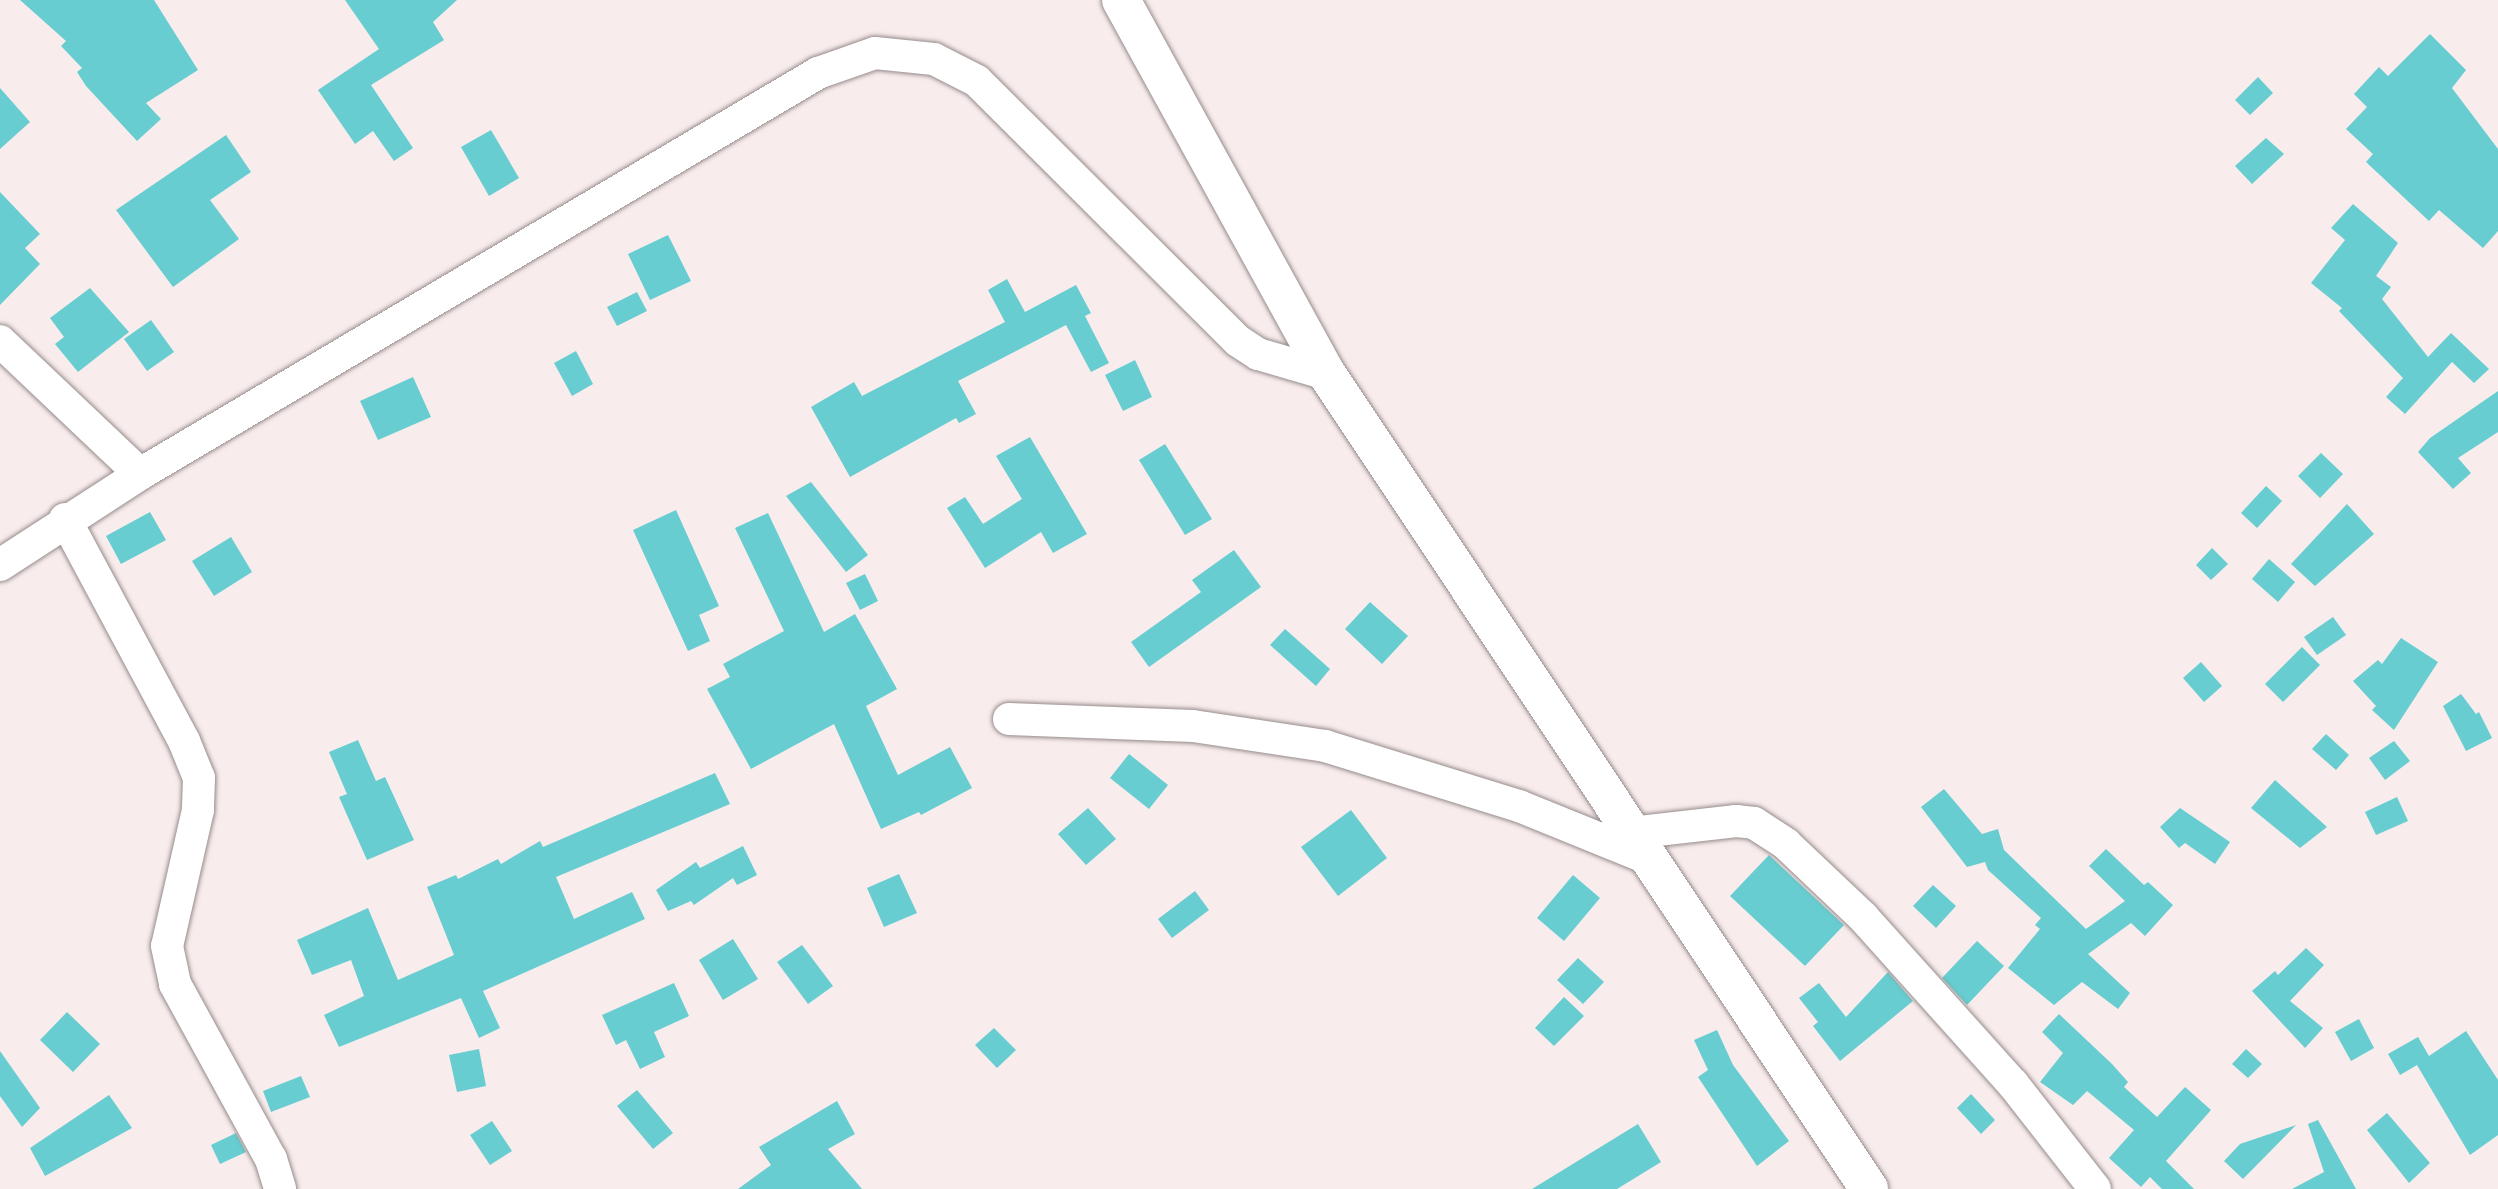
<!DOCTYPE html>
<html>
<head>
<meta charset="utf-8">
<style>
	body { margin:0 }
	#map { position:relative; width:2498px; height:1189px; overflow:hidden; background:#f8ecec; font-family:"IBM Plex Sans",sans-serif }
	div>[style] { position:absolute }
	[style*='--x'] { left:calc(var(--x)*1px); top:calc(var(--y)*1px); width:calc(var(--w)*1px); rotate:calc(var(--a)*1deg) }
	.building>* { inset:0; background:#67cdd0 }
	.roads { filter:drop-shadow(0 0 2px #968b8b) drop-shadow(0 0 2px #968b8b) }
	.minor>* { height:32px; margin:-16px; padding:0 16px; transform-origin:16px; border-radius:16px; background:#fff }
	.major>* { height:38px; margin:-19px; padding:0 19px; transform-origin:19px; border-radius:19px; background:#fff }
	span { translate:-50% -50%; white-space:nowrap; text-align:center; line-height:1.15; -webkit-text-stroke:5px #fefcfc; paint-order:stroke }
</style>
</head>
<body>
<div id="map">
	<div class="building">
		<i style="clip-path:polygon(20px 0,154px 0,198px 70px,146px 103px,161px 119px,137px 141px,86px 86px,77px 72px,82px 68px,61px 46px,66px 41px)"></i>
		<i style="clip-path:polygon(345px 0,457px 0,433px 22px,444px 40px,371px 85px,413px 148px,394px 161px,373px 131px,355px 144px,318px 90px,379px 49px)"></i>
		<i style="clip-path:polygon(2430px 34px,2466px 70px,2452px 88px,2498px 149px,2498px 231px,2483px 248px,2439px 210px,2429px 221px,2366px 162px,2373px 154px,2346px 129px,2367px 107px,2354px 94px,2379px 67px,2388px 76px)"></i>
		<i style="clip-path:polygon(2258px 77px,2273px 93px,2250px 115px,2235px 100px)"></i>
		<i style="clip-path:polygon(0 88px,30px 122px,0 149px)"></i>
		<i style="clip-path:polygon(491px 130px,519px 178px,489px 196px,461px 147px)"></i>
		<i style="clip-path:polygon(226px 135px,251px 172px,210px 200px,239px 239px,173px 287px,116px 210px)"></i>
		<i style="clip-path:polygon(2266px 138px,2284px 154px,2252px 184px,2235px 166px)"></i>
		<i style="clip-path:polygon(0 192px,40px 234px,25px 248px,40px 264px,0 305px)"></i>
		<i style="clip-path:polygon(2353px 204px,2398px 243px,2376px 276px,2391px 287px,2382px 299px,2428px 357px,2451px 333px,2489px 369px,2474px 383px,2452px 362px,2405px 414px,2386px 397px,2403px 378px,2339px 311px,2342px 308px,2311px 283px,2345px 240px,2331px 228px)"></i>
		<i style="clip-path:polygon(668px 235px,691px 281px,650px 300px,628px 254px)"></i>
		<i style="clip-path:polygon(1007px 279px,1025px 312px,1076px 285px,1091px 313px,1085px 316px,1109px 363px,1091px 372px,1066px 325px,958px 381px,976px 414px,959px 423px,956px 418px,850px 477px,811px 407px,854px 382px,862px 396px,1005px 322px,988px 290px)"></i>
		<i style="clip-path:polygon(90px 288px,129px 332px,78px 372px,55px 344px,64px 337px,50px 318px)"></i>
		<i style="clip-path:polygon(637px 292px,647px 311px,617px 326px,607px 307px)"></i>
		<i style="clip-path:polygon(151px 320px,174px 352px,147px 371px,124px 339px)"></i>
		<i style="clip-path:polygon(576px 351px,593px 384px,572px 396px,554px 363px)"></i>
		<i style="clip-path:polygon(1135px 360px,1152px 397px,1123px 411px,1105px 375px)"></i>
		<i style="clip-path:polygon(413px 377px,431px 417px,378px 440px,360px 401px)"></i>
		<i style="clip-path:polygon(2498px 391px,2498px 432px,2458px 458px,2471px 473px,2453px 489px,2418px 452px,2430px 438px)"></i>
		<i style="clip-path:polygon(1030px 437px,1087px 534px,1053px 553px,1041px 532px,985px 568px,947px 508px,965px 497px,983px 524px,1022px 499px,996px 456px)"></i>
		<i style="clip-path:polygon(1165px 444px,1212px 519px,1185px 535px,1139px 460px)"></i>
		<i style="clip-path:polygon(2321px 453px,2343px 474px,2320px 498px,2298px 476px)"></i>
		<i style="clip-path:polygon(811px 482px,868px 555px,846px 572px,786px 496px)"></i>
		<i style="clip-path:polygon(2266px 486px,2282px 501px,2257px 528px,2241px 513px)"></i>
		<i style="clip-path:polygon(2347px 504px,2374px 534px,2315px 586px,2291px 564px)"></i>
		<i style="clip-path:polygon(676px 510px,719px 606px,699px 615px,710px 641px,688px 651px,633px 530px)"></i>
		<i style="clip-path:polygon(150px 512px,166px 540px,121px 564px,106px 536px)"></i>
		<i style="clip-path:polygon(768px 513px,824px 632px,855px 614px,897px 689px,866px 706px,898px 775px,950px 747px,972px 788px,921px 815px,919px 812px,881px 829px,834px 724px,751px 769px,707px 689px,730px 677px,723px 664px,784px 631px,735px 528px)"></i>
		<i style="clip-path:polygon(231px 537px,252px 572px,214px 596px,192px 561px)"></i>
		<i style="clip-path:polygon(2212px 548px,2228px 564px,2211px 580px,2196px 565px)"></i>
		<i style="clip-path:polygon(1234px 550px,1261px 587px,1149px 667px,1131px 642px,1201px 592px,1192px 580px)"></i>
		<i style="clip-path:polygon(2269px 559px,2295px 582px,2278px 602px,2252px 579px)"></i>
		<i style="clip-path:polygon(865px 574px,878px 601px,860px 610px,846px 583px)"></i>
		<i style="clip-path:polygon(1370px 602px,1408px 636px,1382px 664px,1345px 629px)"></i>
		<i style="clip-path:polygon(2333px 617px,2346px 635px,2317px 655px,2304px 637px)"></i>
		<i style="clip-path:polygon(1285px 629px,1330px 669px,1316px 686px,1270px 645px)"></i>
		<i style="clip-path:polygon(2401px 638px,2438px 662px,2394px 730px,2372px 710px,2376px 706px,2353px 681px,2378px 660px,2382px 664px)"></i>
		<i style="clip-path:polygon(2302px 647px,2320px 665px,2283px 702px,2265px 684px)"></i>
		<i style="clip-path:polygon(2201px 662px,2222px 686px,2204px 702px,2183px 678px)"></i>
		<i style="clip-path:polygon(2461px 694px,2476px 714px,2479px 712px,2492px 738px,2466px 751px,2443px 706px)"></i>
		<i style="clip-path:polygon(2326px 734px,2349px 755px,2336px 770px,2312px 749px)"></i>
		<i style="clip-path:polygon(358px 740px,376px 781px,385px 777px,414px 840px,367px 860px,339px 797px,347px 794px,329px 752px)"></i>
		<i style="clip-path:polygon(2394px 741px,2410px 761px,2385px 780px,2369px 758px)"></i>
		<i style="clip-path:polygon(1129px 754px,1168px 785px,1149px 809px,1110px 778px)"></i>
		<i style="clip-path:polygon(715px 773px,730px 804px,556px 877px,574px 919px,632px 892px,645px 919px,483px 991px,500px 1028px,479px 1038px,461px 998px,339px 1047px,324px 1015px,364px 996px,351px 960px,312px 975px,297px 940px,368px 908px,398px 980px,454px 955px,427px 887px,456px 875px,458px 879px,498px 859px,501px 864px,540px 841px,543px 847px)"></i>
		<i style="clip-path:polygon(2275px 780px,2327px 827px,2300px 848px,2251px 808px)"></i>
		<i style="clip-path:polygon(1944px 789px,1982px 834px,1998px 829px,2004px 850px,2086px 929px,2125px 901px,2089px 866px,2106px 849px,2144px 885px,2148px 882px,2173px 905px,2145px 936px,2131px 923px,2088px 954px,2130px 993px,2118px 1009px,2082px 982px,2054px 1005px,2008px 968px,2040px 929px,2035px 925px,2041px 918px,1988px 870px,1985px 862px,1967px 867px,1921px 807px)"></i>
		<i style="clip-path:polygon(2397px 797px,2408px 821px,2376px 835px,2365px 812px)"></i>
		<i style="clip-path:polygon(1088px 808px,1116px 839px,1086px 865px,1058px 834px)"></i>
		<i style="clip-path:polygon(2180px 808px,2230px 842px,2215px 864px,2185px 843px,2179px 848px,2160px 827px)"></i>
		<i style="clip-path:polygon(1351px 810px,1387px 858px,1338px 896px,1301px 847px)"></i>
		<i style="clip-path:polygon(743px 846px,757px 875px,737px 885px,733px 878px,694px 905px,691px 901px,668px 911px,656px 890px,696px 862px,700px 868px)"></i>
		<i style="clip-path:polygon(1769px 855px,1844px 925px,1805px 966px,1730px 896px)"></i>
		<i style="clip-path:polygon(899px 874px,917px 913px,884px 927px,867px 888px)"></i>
		<i style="clip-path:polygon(1573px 875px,1600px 898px,1564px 941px,1537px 918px)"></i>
		<i style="clip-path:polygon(1933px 885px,1956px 906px,1936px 928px,1913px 906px)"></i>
		<i style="clip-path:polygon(1195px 891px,1209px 910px,1172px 938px,1158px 919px)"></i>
		<i style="clip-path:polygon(733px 939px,758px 979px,723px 1000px,699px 960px)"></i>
		<i style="clip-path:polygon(1977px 941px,2004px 966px,1967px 1005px,1942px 978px)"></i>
		<i style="clip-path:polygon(802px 945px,833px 986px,808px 1004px,777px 962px)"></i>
		<i style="clip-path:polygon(2306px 948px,2324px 965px,2290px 1001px,2323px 1028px,2305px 1048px,2252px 991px,2275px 971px,2278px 975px)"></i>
		<i style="clip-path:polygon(1578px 958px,1604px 982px,1583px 1004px,1557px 980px)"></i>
		<i style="clip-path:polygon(1888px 972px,1913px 1001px,1840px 1061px,1813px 1026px,1818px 1022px,1799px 998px,1819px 983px,1846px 1017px)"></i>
		<i style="clip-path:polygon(674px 983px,689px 1016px,654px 1032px,665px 1057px,640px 1069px,626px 1040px,616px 1045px,602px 1015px)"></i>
		<i style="clip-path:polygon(1564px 997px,1584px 1016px,1554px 1046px,1535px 1028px)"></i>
		<i style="clip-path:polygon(67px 1012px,100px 1044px,73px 1072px,40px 1040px)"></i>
		<i style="clip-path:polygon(2059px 1014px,2112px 1064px,2128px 1082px,2124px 1087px,2157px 1117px,2185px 1087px,2211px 1110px,2166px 1161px,2194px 1189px,2162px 1189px,2150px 1177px,2141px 1187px,2109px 1158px,2134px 1130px,2087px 1091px,2073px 1105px,2040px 1082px,2063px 1053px,2042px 1032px)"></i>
		<i style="clip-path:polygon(2359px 1019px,2374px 1048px,2351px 1061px,2335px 1032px)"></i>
		<i style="clip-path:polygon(994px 1028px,1016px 1050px,997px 1068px,975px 1045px)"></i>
		<i style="clip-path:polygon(1717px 1030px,1733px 1065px,1789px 1141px,1757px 1166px,1698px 1077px,1708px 1070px,1694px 1040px)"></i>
		<i style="clip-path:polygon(2466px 1031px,2498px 1080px,2498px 1135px,2470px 1155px,2417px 1065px,2400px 1075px,2388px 1054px,2418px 1037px,2429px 1056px)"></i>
		<i style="clip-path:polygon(479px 1049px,486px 1086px,457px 1092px,449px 1055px)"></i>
		<i style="clip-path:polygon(2246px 1049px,2262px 1064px,2248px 1078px,2232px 1064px)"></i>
		<i style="clip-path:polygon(0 1051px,40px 1108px,22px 1127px,0 1096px)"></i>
		<i style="clip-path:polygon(301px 1076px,310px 1097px,271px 1112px,263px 1091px)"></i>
		<i style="clip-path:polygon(637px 1090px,673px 1133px,653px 1149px,617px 1106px)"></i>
		<i style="clip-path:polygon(1971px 1094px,1995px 1120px,1981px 1134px,1957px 1108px)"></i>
		<i style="clip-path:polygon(109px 1095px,132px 1128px,45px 1176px,30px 1148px)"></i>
		<i style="clip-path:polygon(837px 1101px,855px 1134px,828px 1149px,862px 1189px,738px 1189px,771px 1165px,759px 1147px)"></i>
		<i style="clip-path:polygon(2387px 1113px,2430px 1163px,2409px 1183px,2367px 1130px)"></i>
		<i style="clip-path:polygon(2318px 1120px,2356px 1189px,2292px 1189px,2324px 1172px,2308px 1124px)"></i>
		<i style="clip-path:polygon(492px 1121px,512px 1151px,490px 1165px,470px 1135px)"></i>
		<i style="clip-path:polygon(1638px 1124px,1661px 1162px,1617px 1189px,1532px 1189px)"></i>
		<i style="clip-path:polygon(2296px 1125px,2243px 1179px,2224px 1161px,2240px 1144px)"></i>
		<i style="clip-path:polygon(236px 1133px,246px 1152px,220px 1164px,211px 1145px)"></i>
	</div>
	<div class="roads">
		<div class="minor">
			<i style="--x:0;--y:341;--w:193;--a:43.5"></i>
			<i style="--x:65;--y:519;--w:252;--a:61.8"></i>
			<i style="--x:184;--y:741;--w:40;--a:68"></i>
			<i style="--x:199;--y:778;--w:32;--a:92"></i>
			<i style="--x:198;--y:810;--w:139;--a:102.8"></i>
			<i style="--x:167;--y:946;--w:39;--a:78"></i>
			<i style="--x:175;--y:984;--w:200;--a:61.3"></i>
			<i style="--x:271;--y:1159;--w:31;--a:73"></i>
			<i style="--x:0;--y:565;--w:167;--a:-33"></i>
			<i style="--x:140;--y:474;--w:788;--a:-30.6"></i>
			<i style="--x:818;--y:73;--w:60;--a:-19.3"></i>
			<i style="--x:875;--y:53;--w:59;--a:5.8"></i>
			<i style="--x:934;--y:59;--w:48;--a:27.1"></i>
			<i style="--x:977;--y:81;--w:368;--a:44.9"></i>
			<i style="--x:1238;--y:341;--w:24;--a:33"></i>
			<i style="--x:1258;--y:354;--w:72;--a:16.2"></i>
			<i style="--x:1009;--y:719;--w:184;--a:2.2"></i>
			<i style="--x:1193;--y:726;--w:134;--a:8.6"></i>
			<i style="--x:1325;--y:746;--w:203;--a:17.2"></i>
			<i style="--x:1519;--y:806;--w:138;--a:22.1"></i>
			<i style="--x:1631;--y:833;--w:106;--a:-6.5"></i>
			<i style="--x:1736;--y:821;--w:18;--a:6"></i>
			<i style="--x:1754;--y:823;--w:38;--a:33"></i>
			<i style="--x:1786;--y:844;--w:106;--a:43.5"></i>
			<i style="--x:1863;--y:917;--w:224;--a:48.1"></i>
			<i style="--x:2013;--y:1084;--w:133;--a:52"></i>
		</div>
		<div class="major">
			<i style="--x:1121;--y:0;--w:427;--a:61.2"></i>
			<i style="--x:1327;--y:374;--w:979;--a:56.37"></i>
		</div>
	</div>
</div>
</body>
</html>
